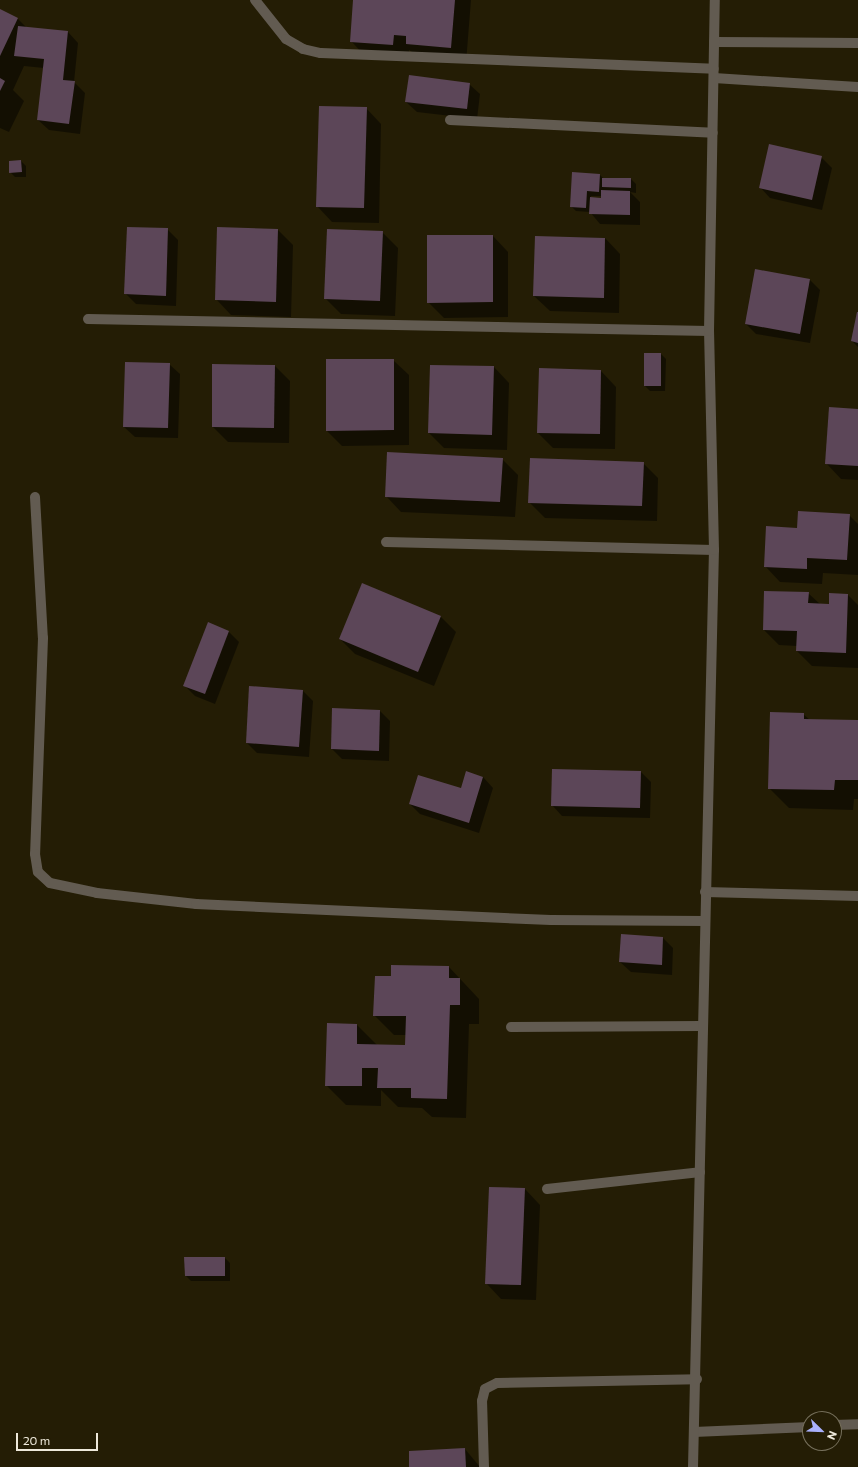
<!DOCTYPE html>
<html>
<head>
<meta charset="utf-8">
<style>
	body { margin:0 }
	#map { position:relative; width:858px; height:1467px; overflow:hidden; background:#241d05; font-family:Commissioner,sans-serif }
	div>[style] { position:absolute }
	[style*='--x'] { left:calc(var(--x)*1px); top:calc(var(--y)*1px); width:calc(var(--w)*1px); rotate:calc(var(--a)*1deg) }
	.shadow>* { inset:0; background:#0007 }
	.building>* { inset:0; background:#5c4658 }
	.service>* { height:10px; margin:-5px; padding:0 5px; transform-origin:5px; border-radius:5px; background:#625b51 }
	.minor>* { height:10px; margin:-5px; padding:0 5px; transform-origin:5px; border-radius:5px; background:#625b51 }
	span { translate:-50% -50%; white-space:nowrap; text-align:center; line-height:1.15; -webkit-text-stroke:4px #241d05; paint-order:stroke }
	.north { position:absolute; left:802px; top:1411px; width:40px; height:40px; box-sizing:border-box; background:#241d05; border:1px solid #756f5b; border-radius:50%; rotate:113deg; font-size:11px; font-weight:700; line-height:16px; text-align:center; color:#eee9db }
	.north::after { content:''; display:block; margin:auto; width:14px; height:18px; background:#a9b0fc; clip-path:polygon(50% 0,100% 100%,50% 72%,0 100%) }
	.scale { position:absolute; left:16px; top:1433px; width:82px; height:18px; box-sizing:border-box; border:2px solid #eee9db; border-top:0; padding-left:5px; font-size:12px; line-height:14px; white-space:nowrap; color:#eee9db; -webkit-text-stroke:3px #241d05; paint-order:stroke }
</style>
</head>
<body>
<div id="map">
	<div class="shadow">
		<i style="clip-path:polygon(354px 0,471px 0,466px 63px,422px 59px,409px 50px,408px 60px,366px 57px,351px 41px)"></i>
		<i style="clip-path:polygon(0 10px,18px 19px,27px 28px,68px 32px,78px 43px,74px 82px,85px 93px,80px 134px,49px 130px,38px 120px,44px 68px,24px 66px,13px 90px,24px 101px,9px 132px,0 128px)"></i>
		<i style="clip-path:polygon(469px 84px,480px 94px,477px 119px,417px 112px,406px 102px)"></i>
		<i style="clip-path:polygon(366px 108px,381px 124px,379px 223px,332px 222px,317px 206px)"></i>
		<i style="clip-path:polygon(821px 157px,832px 168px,822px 210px,770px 198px,760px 187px)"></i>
		<i style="clip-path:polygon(21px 161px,26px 166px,26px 177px,15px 177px,10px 172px)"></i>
		<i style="clip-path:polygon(evenodd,573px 173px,600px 175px,604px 179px,631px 179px,636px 184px,636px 193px,630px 192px,640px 202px,640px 225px,600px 224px,590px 212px,576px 211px,571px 206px,573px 173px,591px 196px,602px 196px,602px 199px,591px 198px,591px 196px)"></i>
		<i style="clip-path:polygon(167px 229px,178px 240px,176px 306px,136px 304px,126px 294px)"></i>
		<i style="clip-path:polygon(278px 230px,293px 245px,291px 317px,231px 315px,216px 299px)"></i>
		<i style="clip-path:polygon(382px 232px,398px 248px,395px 316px,341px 314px,325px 298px)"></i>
		<i style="clip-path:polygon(493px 236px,508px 252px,508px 317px,444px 318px,428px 302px)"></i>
		<i style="clip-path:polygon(536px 237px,605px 238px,620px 254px,619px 313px,550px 311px,534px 296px)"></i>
		<i style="clip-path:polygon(810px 280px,820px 290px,810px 343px,756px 334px,746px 324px)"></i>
		<i style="clip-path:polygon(858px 314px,858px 347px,852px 341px)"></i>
		<i style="clip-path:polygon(645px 354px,661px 354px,666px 359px,665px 391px,650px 391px,645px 386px)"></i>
		<i style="clip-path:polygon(393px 360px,409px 375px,409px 445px,342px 446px,327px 431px)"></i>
		<i style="clip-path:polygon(169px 364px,180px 374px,178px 438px,135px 437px,124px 427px)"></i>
		<i style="clip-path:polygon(275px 366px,290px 381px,289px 443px,228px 442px,213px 427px)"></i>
		<i style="clip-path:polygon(494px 367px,509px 383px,507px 450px,444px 448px,429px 433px)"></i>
		<i style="clip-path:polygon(601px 371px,616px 387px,615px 449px,553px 448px,538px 433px)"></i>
		<i style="clip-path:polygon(858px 410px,858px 480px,841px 479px,826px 463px)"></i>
		<i style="clip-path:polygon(502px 459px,518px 475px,515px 517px,401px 512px,386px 496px)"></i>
		<i style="clip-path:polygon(643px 463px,658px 478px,657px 521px,545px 518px,529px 502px)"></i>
		<i style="clip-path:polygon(849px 515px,858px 524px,858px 575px,823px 573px,822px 584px,780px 582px,765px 566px,797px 529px)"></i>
		<i style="clip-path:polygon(362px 584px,441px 617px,456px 632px,434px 686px,355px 654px,340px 639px)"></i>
		<i style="clip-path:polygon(808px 593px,820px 604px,830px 605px,848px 595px,858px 605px,858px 668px,812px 666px,797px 651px,797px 646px,779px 645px,764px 630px)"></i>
		<i style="clip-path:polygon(208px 624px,229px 632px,239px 642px,215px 704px,195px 696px,185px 686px)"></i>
		<i style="clip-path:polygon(303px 691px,313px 701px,309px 757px,257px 753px,247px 743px)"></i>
		<i style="clip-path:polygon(333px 709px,380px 711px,390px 721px,389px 761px,342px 759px,332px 749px)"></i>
		<i style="clip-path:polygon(803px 714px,810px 720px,858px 721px,858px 799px,854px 799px,853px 810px,789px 808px,769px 788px)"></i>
		<i style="clip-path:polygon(641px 772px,651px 782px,650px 818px,562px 816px,552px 805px)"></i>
		<i style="clip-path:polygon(483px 777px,493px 788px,479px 833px,420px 814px,410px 804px,461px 789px)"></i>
		<i style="clip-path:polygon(663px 938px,673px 948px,672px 975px,631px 972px,620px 962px)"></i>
		<i style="clip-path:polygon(392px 966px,449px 967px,479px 999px,479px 1024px,469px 1024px,466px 1118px,432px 1117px,422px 1108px,398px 1107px,381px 1090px,381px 1106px,346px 1105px,326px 1085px,357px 1025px,377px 1045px,406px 1046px,406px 1035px,394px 1035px,374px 1015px,392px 977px)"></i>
		<i style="clip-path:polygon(525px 1189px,540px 1205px,536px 1300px,501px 1299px,486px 1283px)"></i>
		<i style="clip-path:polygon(225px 1258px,230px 1263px,230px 1281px,191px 1281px,186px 1276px)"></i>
		<i style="clip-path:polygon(465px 1449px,480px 1467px,410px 1467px)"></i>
	</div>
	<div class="building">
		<i style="clip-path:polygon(353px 0,455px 0,451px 48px,406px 44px,406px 36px,394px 35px,393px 45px,350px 42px)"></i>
		<i style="clip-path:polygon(0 9px,18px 18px,0 56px)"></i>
		<i style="clip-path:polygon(18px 26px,68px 31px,63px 80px,75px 81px,69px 124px,37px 120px,44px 59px,14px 56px)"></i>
		<i style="clip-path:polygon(409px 75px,470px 83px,467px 109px,405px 102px)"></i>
		<i style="clip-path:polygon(0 78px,5px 81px,0 91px)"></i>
		<i style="clip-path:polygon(319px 106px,367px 107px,364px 208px,316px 207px)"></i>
		<i style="clip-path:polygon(769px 144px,822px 156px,812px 200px,759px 188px)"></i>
		<i style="clip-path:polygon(21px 160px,22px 172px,9px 173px,9px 161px)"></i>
		<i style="clip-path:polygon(572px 172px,600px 174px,599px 192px,587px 191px,586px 208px,570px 207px)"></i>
		<i style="clip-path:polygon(602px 178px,631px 178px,631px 188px,602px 187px)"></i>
		<i style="clip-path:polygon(601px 190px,630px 191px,630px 215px,589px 214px,590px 197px,601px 198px)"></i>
		<i style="clip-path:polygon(127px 227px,168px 228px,166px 296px,124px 294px)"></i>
		<i style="clip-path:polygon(217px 227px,278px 229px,276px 302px,215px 300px)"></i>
		<i style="clip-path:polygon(327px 229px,383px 231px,380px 301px,324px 299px)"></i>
		<i style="clip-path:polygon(427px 235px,493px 235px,493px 302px,427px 303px)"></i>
		<i style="clip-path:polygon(535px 236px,605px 238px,604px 298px,533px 296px)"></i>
		<i style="clip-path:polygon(755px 269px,810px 279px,800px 334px,745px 324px)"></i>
		<i style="clip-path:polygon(857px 312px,858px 312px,858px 343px,851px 341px)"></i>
		<i style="clip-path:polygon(644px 353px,661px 353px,661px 386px,644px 386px)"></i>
		<i style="clip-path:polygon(326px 359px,394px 359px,394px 430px,326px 431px)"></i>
		<i style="clip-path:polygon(125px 362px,170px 363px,168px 428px,123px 427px)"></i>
		<i style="clip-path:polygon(212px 364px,275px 365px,274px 428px,212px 427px)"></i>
		<i style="clip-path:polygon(430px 365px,494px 366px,492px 435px,428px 433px)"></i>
		<i style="clip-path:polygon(539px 368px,601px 370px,600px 434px,537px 433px)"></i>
		<i style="clip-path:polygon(829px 407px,858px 409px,858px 466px,825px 464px)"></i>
		<i style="clip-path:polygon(387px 452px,503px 458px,500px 502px,385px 497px)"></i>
		<i style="clip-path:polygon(530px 458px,644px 462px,642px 506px,528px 503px)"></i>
		<i style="clip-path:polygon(798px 511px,850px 514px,847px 560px,807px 558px,807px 569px,764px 567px,766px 526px,797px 528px)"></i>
		<i style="clip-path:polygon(362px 583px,441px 616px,418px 672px,339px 639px)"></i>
		<i style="clip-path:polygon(764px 591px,809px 592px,808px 603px,829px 604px,829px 593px,848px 594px,846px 653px,796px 651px,797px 631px,763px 630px)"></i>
		<i style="clip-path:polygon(208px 622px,229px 631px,205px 694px,183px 686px)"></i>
		<i style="clip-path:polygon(249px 686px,303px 690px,299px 747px,246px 743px)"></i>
		<i style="clip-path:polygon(332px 708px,380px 710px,379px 751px,331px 749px)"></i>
		<i style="clip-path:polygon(770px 712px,804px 713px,804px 719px,858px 720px,858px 780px,835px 780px,834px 790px,768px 789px)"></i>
		<i style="clip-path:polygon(552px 769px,641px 771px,640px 808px,551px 806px)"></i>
		<i style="clip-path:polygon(466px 771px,483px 777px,469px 823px,409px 804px,418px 775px,461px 788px)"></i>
		<i style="clip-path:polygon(621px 934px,663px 937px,662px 965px,619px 962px)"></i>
		<i style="clip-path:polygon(391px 965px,449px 966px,449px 978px,460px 978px,460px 1005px,450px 1005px,447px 1099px,411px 1098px,411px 1088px,377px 1088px,378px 1068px,362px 1068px,362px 1086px,325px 1086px,327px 1023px,357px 1024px,357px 1044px,405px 1045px,406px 1016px,373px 1016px,375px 976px,391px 976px)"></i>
		<i style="clip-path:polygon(489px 1187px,525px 1188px,521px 1285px,485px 1284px)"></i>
		<i style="clip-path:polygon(184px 1257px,225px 1257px,225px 1276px,185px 1276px)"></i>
		<i style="clip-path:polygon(465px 1448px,466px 1467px,409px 1467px,409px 1451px)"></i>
	</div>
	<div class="service">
		<i style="--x:255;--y:0;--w:50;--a:51.5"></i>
		<i style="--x:286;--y:39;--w:20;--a:30"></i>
		<i style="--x:303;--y:49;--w:18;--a:13"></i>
		<i style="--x:321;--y:53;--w:393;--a:2.3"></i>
		<i style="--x:714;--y:78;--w:144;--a:3.6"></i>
		<i style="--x:450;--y:120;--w:263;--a:2.8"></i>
		<i style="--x:386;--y:542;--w:328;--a:1.4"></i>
		<i style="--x:511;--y:1027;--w:191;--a:-0.3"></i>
		<i style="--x:547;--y:1189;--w:154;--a:-6.3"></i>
		<i style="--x:484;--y:1467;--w:66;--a:-91.7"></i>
		<i style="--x:482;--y:1401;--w:12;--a:-76"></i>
		<i style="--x:485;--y:1389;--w:13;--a:-27"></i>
		<i style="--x:497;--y:1383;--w:200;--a:-1.1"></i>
	</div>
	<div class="minor">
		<i style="--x:714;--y:42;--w:144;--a:0.4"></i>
		<i style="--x:88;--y:319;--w:621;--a:1.11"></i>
		<i style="--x:35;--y:497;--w:141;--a:86.8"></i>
		<i style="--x:43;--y:638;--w:216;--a:92.1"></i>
		<i style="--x:35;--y:854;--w:18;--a:81"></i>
		<i style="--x:38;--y:872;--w:16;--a:43"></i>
		<i style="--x:50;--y:883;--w:48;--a:12"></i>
		<i style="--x:97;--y:893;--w:100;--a:6.3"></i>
		<i style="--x:196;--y:904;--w:355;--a:2.6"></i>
		<i style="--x:551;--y:920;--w:154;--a:0.4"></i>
		<i style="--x:705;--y:892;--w:153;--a:1.5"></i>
		<i style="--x:834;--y:1425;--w:24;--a:-2"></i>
		<i style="--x:694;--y:1432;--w:116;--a:-2.5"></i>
		<i style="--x:693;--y:1467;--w:917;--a:-88.69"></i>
		<i style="--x:714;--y:550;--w:219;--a:-91.3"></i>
		<i style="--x:709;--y:331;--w:331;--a:-89"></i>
	</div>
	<div class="north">N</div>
	<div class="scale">20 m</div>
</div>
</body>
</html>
